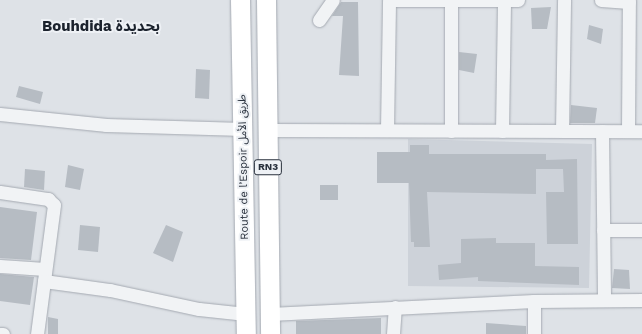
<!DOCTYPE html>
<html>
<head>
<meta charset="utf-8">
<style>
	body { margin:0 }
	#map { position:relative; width:642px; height:334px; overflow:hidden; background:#dee2e7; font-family:"Work Sans","Noto Sans Arabic",sans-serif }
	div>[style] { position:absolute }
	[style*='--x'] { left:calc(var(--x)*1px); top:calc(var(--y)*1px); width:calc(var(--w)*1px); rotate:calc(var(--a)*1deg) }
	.built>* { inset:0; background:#cdd2d9 }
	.building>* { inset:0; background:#b6bcc3 }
	.roads { filter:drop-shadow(0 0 1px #a4a9b1) drop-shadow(0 0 1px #a4a9b1) }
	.minor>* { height:13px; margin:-6.5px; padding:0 6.5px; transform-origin:6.5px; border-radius:6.5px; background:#f1f3f5 }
	.highway>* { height:19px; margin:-9.5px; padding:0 9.5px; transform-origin:9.5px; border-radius:9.5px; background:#fff }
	span { translate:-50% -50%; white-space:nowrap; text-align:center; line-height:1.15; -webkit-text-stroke:4px #eef1f5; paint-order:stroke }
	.shield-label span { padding:1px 3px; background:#eef1f5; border:1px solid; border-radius:3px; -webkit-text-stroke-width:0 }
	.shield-label { font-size:10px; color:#29313d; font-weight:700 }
	.street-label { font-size:11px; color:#29313d }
	.district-label { font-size:15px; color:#1b222d; font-weight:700 }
</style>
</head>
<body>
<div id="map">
	<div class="built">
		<i style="clip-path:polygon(408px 139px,592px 144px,589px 288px,408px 286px)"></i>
	</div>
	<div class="building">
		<i style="clip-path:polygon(341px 2px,358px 2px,359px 76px,339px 75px,343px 16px,332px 16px)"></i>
		<i style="clip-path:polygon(551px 7px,547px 29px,532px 29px,531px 8px)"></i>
		<i style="clip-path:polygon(589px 25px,603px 29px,601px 44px,587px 39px)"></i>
		<i style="clip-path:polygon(459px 52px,477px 54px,474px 73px,459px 70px)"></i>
		<i style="clip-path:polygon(196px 69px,210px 70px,209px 99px,195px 98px)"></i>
		<i style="clip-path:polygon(19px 86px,43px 92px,40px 104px,16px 97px)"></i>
		<i style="clip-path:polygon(571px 105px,597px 108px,595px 123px,570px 123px)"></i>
		<i style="clip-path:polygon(410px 145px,429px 145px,429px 154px,546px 154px,546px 160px,577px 159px,578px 244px,547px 244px,546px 192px,564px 192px,563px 169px,536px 169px,536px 194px,427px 192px,430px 247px,414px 247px,414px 242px,411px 242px,409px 183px,377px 183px,377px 152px,410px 152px)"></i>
		<i style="clip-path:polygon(68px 165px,84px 169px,80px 190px,65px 187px)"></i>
		<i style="clip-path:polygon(25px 169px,45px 171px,44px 190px,24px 187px)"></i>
		<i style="clip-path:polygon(320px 185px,338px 185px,338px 200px,320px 200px)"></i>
		<i style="clip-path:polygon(0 207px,37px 212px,31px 260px,0 258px)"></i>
		<i style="clip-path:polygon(80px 225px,100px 227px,98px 252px,78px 250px)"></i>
		<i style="clip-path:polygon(166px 225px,183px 232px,173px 262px,153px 253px)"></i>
		<i style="clip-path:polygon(496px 238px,496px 243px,535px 243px,535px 266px,579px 267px,579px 285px,478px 281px,478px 277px,439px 280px,438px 265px,461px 263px,461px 239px)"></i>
		<i style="clip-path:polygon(614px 269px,629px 270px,630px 289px,612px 288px)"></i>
		<i style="clip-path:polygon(0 274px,34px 277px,30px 305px,0 301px)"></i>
		<i style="clip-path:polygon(48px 317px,58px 319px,58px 334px,48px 334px)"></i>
		<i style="clip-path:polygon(381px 318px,381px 334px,296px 334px,296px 321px)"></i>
		<i style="clip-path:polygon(486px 323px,526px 326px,526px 334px,486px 334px)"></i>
	</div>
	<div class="roads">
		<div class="minor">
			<i style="--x:392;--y:0;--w:126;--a:0"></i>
			<i style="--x:601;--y:0;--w:28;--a:4"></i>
			<i style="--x:319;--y:20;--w:24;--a:-55"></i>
			<i style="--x:0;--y:114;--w:107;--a:5.9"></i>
			<i style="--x:106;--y:125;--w:137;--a:1.7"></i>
			<i style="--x:268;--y:130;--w:374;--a:0.2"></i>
			<i style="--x:387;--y:130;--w:130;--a:-89.1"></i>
			<i style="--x:451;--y:131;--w:129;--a:-90"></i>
			<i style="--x:502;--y:131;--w:130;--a:-89.1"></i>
			<i style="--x:562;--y:131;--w:131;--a:-89.1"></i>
			<i style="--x:602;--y:131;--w:169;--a:89.3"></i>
			<i style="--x:628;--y:131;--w:131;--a:-89.6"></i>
			<i style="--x:0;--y:192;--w:49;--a:8.3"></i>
			<i style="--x:48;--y:199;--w:8;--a:45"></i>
			<i style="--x:54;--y:205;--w:130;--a:97.5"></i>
			<i style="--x:603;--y:230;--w:39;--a:0"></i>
			<i style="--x:0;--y:266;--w:45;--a:3.8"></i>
			<i style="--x:44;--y:281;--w:67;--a:7.8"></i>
			<i style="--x:110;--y:290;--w:91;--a:12.1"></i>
			<i style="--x:199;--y:309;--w:47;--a:6.1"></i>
			<i style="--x:534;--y:301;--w:33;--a:90"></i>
			<i style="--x:270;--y:314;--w:264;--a:-2.8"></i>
			<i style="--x:534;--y:301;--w:108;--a:-0.5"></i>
			<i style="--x:0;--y:334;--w:3;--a:0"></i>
			<i style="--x:393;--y:334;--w:27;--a:-86"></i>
		</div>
		<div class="highway">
			<i style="--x:240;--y:0;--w:334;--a:89"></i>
			<i style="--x:266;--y:0;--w:334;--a:89.3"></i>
		</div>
	</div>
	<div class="shield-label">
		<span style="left:268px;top:167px">RN3</span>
	</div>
	<div class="street-label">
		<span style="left:244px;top:167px;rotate:-91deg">Route de l’Espoir طريق الأمل</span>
	</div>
	<div class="district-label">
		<span style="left:101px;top:27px">Bouhdida بحديدة</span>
	</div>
</div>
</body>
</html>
